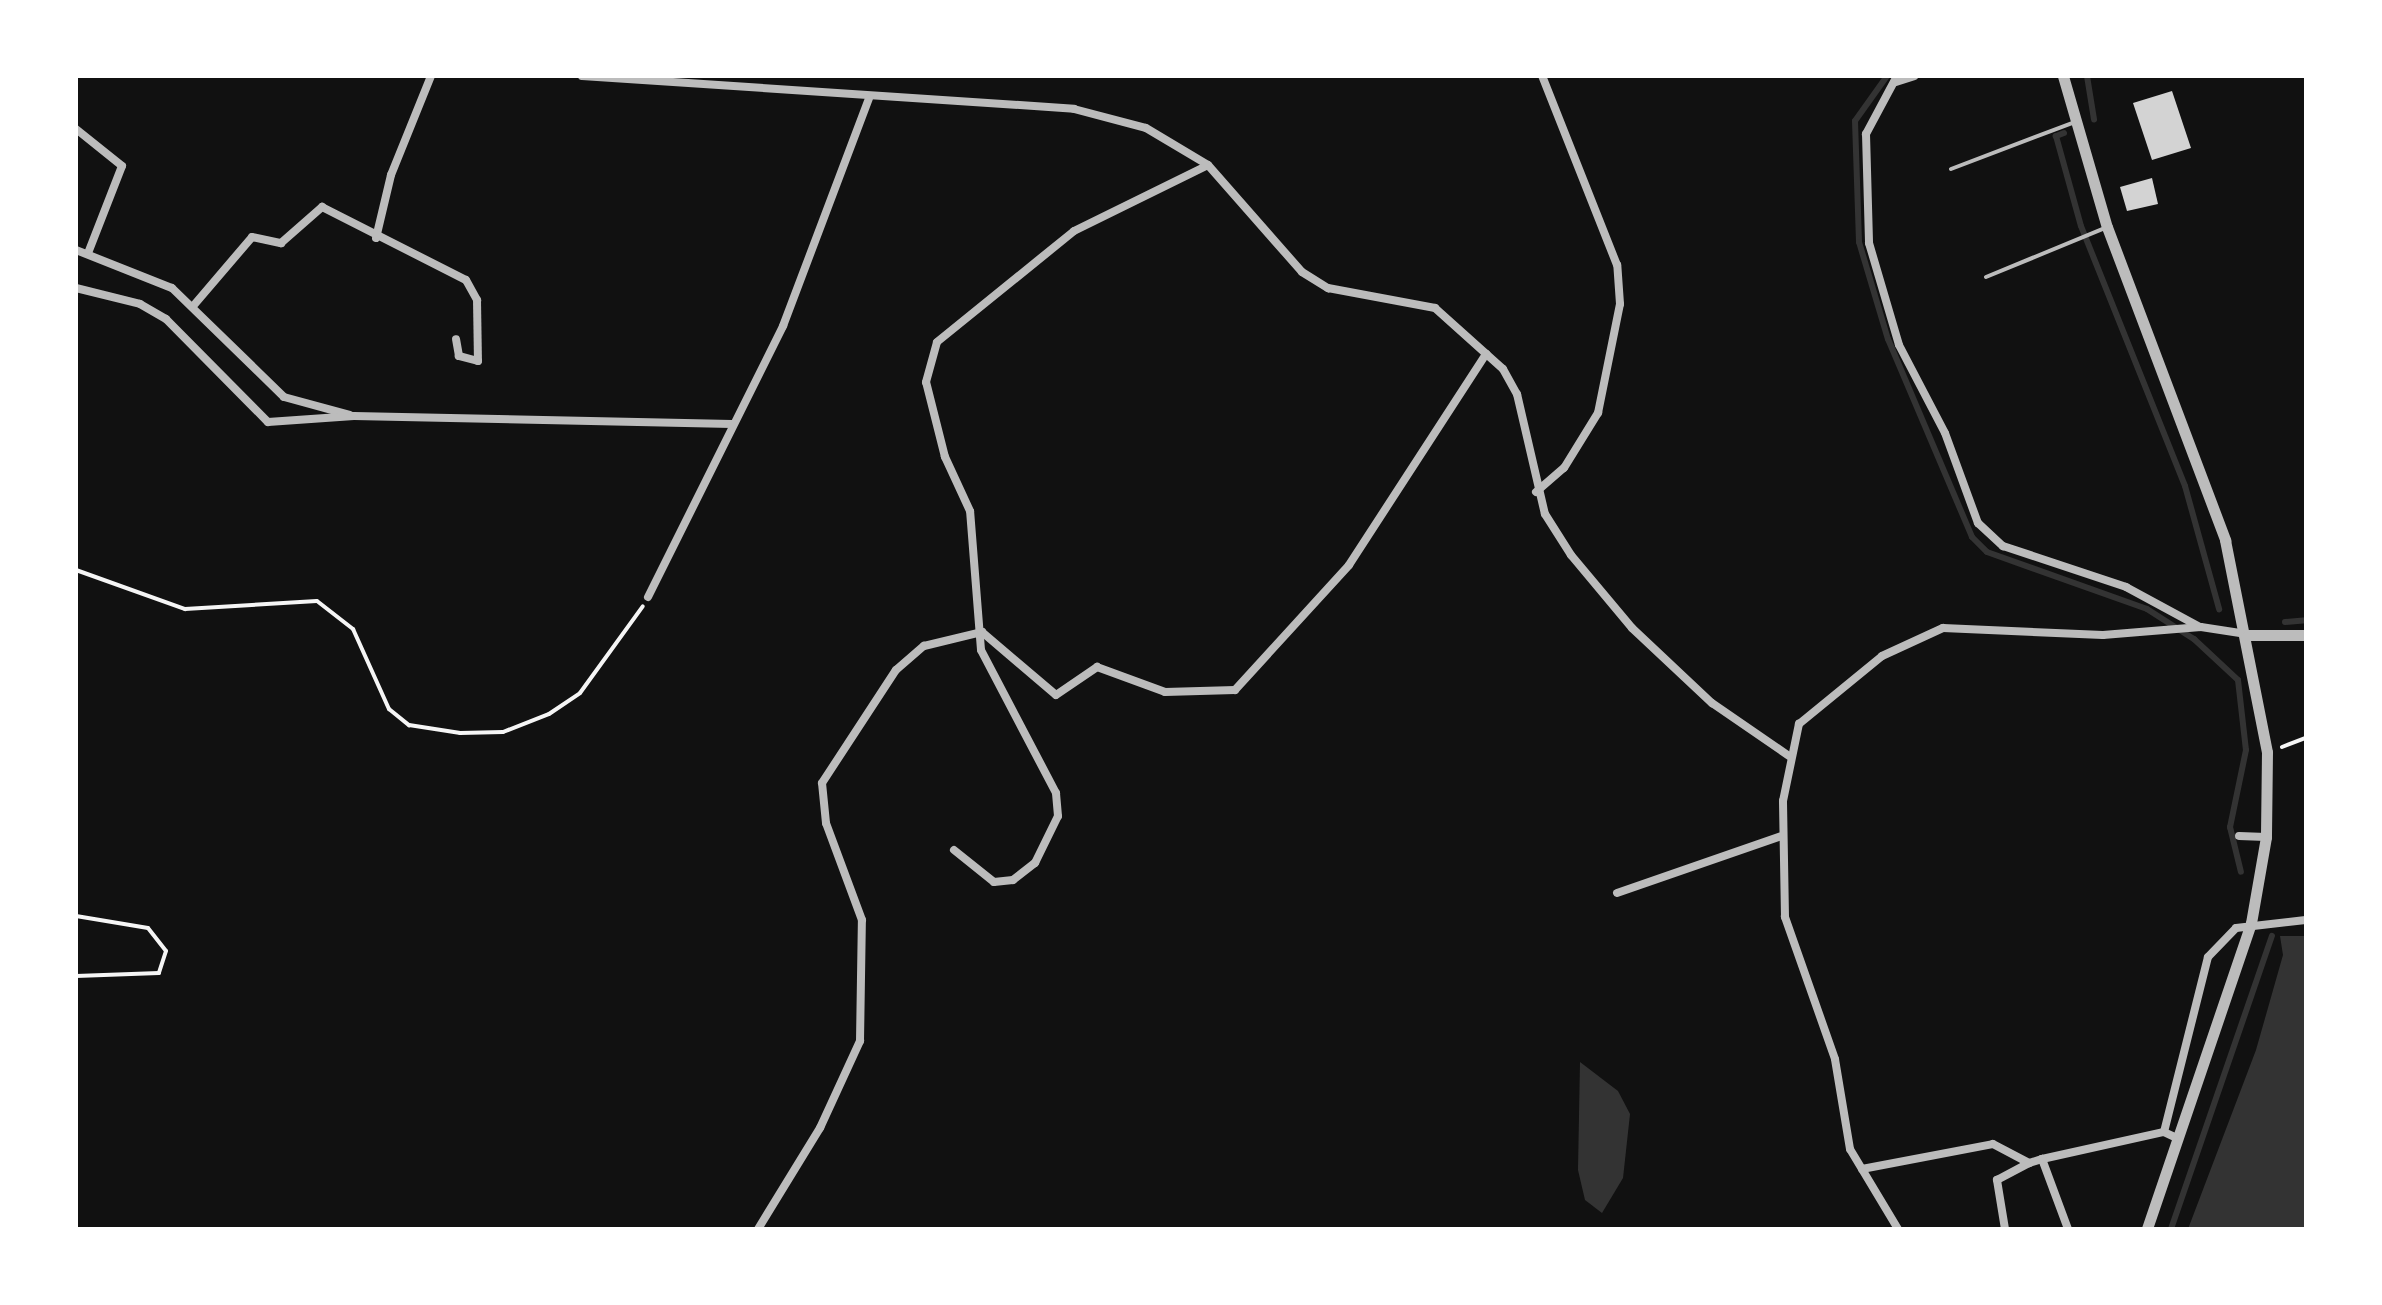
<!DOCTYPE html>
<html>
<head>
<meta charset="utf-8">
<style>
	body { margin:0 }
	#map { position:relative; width:2382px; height:1305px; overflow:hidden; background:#111; font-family:Lato,sans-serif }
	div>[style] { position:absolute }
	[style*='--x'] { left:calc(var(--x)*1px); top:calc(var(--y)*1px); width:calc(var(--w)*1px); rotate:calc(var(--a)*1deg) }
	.water>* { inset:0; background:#333 }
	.stream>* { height:6px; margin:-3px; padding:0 3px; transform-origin:3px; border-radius:3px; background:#333 }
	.building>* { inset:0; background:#d3d3d3 }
	.path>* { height:4px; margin:-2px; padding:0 2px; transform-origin:2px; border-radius:2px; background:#f5f5f5 }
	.service>* { height:4px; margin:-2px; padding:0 2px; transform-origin:2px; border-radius:2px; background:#bcbcbc }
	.minor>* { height:8px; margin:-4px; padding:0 4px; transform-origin:4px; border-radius:4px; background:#bcbcbc }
	.tertiary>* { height:11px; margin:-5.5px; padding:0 5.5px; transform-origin:5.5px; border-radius:5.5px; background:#bcbcbc }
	span { translate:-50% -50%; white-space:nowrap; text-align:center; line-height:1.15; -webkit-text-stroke:6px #fff; paint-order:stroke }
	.frame { position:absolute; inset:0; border:78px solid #fff; pointer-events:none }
</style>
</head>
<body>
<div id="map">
	<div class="water">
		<i style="clip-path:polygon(2280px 936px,2306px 936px,2306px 1229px,2188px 1229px,2256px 1050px,2283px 955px)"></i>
		<i style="clip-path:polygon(1580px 1062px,1618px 1091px,1630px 1114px,1623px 1178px,1602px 1213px,1585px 1200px,1578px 1170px)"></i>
	</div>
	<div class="stream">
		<i style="--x:1887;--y:76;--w:55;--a:125.4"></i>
		<i style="--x:1855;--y:121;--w:121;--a:88.1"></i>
		<i style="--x:1859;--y:242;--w:101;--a:73.4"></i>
		<i style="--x:1888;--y:339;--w:215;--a:67"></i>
		<i style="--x:1972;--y:537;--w:21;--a:45"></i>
		<i style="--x:1987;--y:552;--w:170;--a:19.6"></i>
		<i style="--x:2147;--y:609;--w:56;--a:32.6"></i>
		<i style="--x:2194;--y:639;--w:60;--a:43"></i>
		<i style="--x:2238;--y:680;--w:70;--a:83.5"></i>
		<i style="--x:2246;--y:750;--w:79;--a:101.7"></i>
		<i style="--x:2230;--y:827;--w:46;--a:76.3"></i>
		<i style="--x:2087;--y:76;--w:44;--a:80.8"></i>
		<i style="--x:2064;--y:133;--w:9;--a:159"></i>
		<i style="--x:2056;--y:136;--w:93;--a:74.5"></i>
		<i style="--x:2081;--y:226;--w:280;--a:68.2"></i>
		<i style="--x:2185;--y:486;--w:128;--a:74.5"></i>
		<i style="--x:2285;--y:622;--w:21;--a:-5"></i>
		<i style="--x:2171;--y:1229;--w:310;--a:-71"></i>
	</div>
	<div class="building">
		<i style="clip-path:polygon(2172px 91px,2191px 148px,2152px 160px,2133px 103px)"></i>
		<i style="clip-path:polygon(2152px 178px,2158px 204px,2127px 211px,2120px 187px)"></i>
	</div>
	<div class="path">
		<i style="--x:76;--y:570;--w:116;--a:19.7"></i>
		<i style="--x:185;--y:609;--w:132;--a:-3.5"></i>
		<i style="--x:317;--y:601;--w:46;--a:37.9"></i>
		<i style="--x:353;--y:629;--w:88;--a:65.8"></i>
		<i style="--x:389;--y:709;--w:26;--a:39"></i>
		<i style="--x:409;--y:725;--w:52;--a:8.9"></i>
		<i style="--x:460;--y:733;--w:43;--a:-1.3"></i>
		<i style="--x:503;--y:732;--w:49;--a:-21.4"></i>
		<i style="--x:549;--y:714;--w:37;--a:-34"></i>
		<i style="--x:580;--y:693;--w:107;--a:-54.1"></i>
		<i style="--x:2282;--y:747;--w:26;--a:-21"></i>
		<i style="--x:76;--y:916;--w:73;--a:9.5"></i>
		<i style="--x:148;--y:928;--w:29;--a:52"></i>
		<i style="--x:166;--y:951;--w:23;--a:108"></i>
		<i style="--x:159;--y:973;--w:83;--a:177.9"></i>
	</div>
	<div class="service">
		<i style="--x:1951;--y:169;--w:133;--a:-20.8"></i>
		<i style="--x:1986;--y:277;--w:129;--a:-22.4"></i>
	</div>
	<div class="minor">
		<i style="--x:582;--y:76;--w:493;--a:3.8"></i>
		<i style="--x:1074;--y:109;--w:74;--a:14.8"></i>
		<i style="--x:1146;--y:128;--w:72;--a:30.8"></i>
		<i style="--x:1208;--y:165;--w:142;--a:48.7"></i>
		<i style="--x:1302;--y:272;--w:31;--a:32"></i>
		<i style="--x:1328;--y:288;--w:109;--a:10.6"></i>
		<i style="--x:1435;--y:308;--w:91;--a:41.9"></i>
		<i style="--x:1503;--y:369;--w:29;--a:61"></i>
		<i style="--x:1517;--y:394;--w:123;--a:76.9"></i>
		<i style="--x:1545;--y:514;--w:49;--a:57.6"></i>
		<i style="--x:1571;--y:555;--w:95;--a:50.1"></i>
		<i style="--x:1632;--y:628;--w:110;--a:43.2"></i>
		<i style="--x:1712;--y:703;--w:93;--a:34.5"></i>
		<i style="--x:1897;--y:76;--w:66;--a:118.1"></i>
		<i style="--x:1866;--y:134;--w:109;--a:88.4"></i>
		<i style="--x:1869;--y:243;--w:106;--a:73.6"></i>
		<i style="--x:1899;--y:345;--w:99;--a:62.4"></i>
		<i style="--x:1945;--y:433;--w:96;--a:69.9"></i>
		<i style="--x:1978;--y:523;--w:34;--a:43"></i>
		<i style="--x:2003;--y:546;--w:130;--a:18.4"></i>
		<i style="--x:2126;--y:587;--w:84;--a:28.4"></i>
		<i style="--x:1896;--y:82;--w:19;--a:-18"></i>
		<i style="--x:76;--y:129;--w:59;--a:38.8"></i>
		<i style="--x:122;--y:166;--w:93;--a:111.3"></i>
		<i style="--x:376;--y:238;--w:65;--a:-76.6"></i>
		<i style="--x:391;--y:175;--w:107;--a:-68"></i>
		<i style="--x:76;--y:250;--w:103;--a:21.6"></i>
		<i style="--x:172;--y:288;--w:156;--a:44.2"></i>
		<i style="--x:284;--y:397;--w:68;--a:15.3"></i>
		<i style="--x:76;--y:288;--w:66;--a:14"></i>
		<i style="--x:140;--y:304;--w:30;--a:30"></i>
		<i style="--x:166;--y:319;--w:145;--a:45.3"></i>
		<i style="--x:268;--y:422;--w:86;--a:-4"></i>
		<i style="--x:354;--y:416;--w:378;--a:1.2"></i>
		<i style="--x:194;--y:305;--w:89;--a:-49.5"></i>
		<i style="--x:252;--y:237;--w:30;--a:12"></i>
		<i style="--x:281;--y:243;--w:55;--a:-41.3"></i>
		<i style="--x:322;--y:207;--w:161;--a:26.9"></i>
		<i style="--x:466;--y:280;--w:23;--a:61"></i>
		<i style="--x:477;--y:300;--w:61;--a:89.1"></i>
		<i style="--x:478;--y:361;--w:20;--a:-165"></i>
		<i style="--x:459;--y:356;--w:17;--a:-100"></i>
		<i style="--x:1536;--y:492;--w:37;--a:-41"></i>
		<i style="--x:1564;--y:468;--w:65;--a:-58.3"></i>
		<i style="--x:1598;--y:413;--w:111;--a:-78.6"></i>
		<i style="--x:1620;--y:304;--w:39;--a:-94"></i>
		<i style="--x:1617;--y:265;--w:203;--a:-111.6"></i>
		<i style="--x:648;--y:597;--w:303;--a:-63.5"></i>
		<i style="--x:783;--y:326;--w:243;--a:-69.3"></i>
		<i style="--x:2239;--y:836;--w:27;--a:2"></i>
		<i style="--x:954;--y:850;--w:51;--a:38.7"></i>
		<i style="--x:994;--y:882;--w:19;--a:-6"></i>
		<i style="--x:1013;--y:880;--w:28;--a:-38"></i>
		<i style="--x:1035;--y:863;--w:52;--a:-63.9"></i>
		<i style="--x:1058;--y:816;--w:23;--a:-95"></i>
		<i style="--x:1056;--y:793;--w:161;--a:-117.7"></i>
		<i style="--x:981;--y:650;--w:139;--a:-94.5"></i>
		<i style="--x:970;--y:511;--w:60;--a:-114.8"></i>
		<i style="--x:945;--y:457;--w:77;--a:-104.2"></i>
		<i style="--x:926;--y:382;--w:41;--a:-74.6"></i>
		<i style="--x:937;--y:342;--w:176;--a:-39"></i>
		<i style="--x:1074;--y:231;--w:149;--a:-26.2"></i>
		<i style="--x:1617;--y:893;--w:175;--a:-19.1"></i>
		<i style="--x:2179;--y:1139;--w:17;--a:-155"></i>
		<i style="--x:2164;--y:1132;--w:180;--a:-75.9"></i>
		<i style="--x:2208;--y:957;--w:40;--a:-46"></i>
		<i style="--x:2236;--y:928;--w:70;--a:-6.5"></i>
		<i style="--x:2042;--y:1159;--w:125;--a:-12.5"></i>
		<i style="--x:1862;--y:1169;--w:133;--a:-10.8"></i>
		<i style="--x:1993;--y:1144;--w:41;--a:27.8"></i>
		<i style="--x:2029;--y:1163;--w:14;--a:-17"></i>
		<i style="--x:2042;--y:1159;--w:75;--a:69.6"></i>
		<i style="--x:758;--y:1229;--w:119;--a:-58.5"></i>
		<i style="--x:820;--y:1128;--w:96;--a:-65.3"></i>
		<i style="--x:860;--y:1041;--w:121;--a:-89.1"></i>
		<i style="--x:862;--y:920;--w:103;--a:-110.4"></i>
		<i style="--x:826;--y:823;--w:40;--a:-95.7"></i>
		<i style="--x:822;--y:783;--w:135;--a:-56.8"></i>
		<i style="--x:896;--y:670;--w:37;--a:-41"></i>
		<i style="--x:924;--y:646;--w:60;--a:-13.6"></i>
		<i style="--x:982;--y:632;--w:97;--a:40.4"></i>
		<i style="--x:1056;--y:695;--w:50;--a:-34.3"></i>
		<i style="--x:1097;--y:667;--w:72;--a:20.2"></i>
		<i style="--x:1165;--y:692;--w:70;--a:-1.6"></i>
		<i style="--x:1235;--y:690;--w:169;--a:-47.6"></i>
		<i style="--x:1349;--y:565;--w:252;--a:-57"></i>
		<i style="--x:1898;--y:1229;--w:93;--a:-121"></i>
		<i style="--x:1850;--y:1149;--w:91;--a:-99.5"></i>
		<i style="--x:1835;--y:1059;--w:151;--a:-109.4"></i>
		<i style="--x:1785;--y:917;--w:116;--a:-91"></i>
		<i style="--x:1783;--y:801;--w:79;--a:-78.3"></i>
		<i style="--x:1799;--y:724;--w:107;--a:-39.3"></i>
		<i style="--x:1882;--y:656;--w:67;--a:-24.7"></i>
		<i style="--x:1943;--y:628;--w:160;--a:2.5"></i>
		<i style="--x:2103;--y:635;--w:98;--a:-4.7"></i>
		<i style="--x:2201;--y:627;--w:46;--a:8.8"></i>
		<i style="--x:2005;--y:1229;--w:50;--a:-99.3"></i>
		<i style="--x:1997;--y:1180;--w:36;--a:-28"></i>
	</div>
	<div class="tertiary">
		<i style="--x:2063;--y:76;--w:157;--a:73.8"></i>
		<i style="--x:2107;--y:227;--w:335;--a:69.3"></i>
		<i style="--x:2225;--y:540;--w:216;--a:78.8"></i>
		<i style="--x:2267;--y:752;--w:85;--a:90.7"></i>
		<i style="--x:2266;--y:837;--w:87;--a:99.9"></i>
		<i style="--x:2251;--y:923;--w:323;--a:108.8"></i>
		<i style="--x:2248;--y:635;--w:58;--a:0"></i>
	</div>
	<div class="frame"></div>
</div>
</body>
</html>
